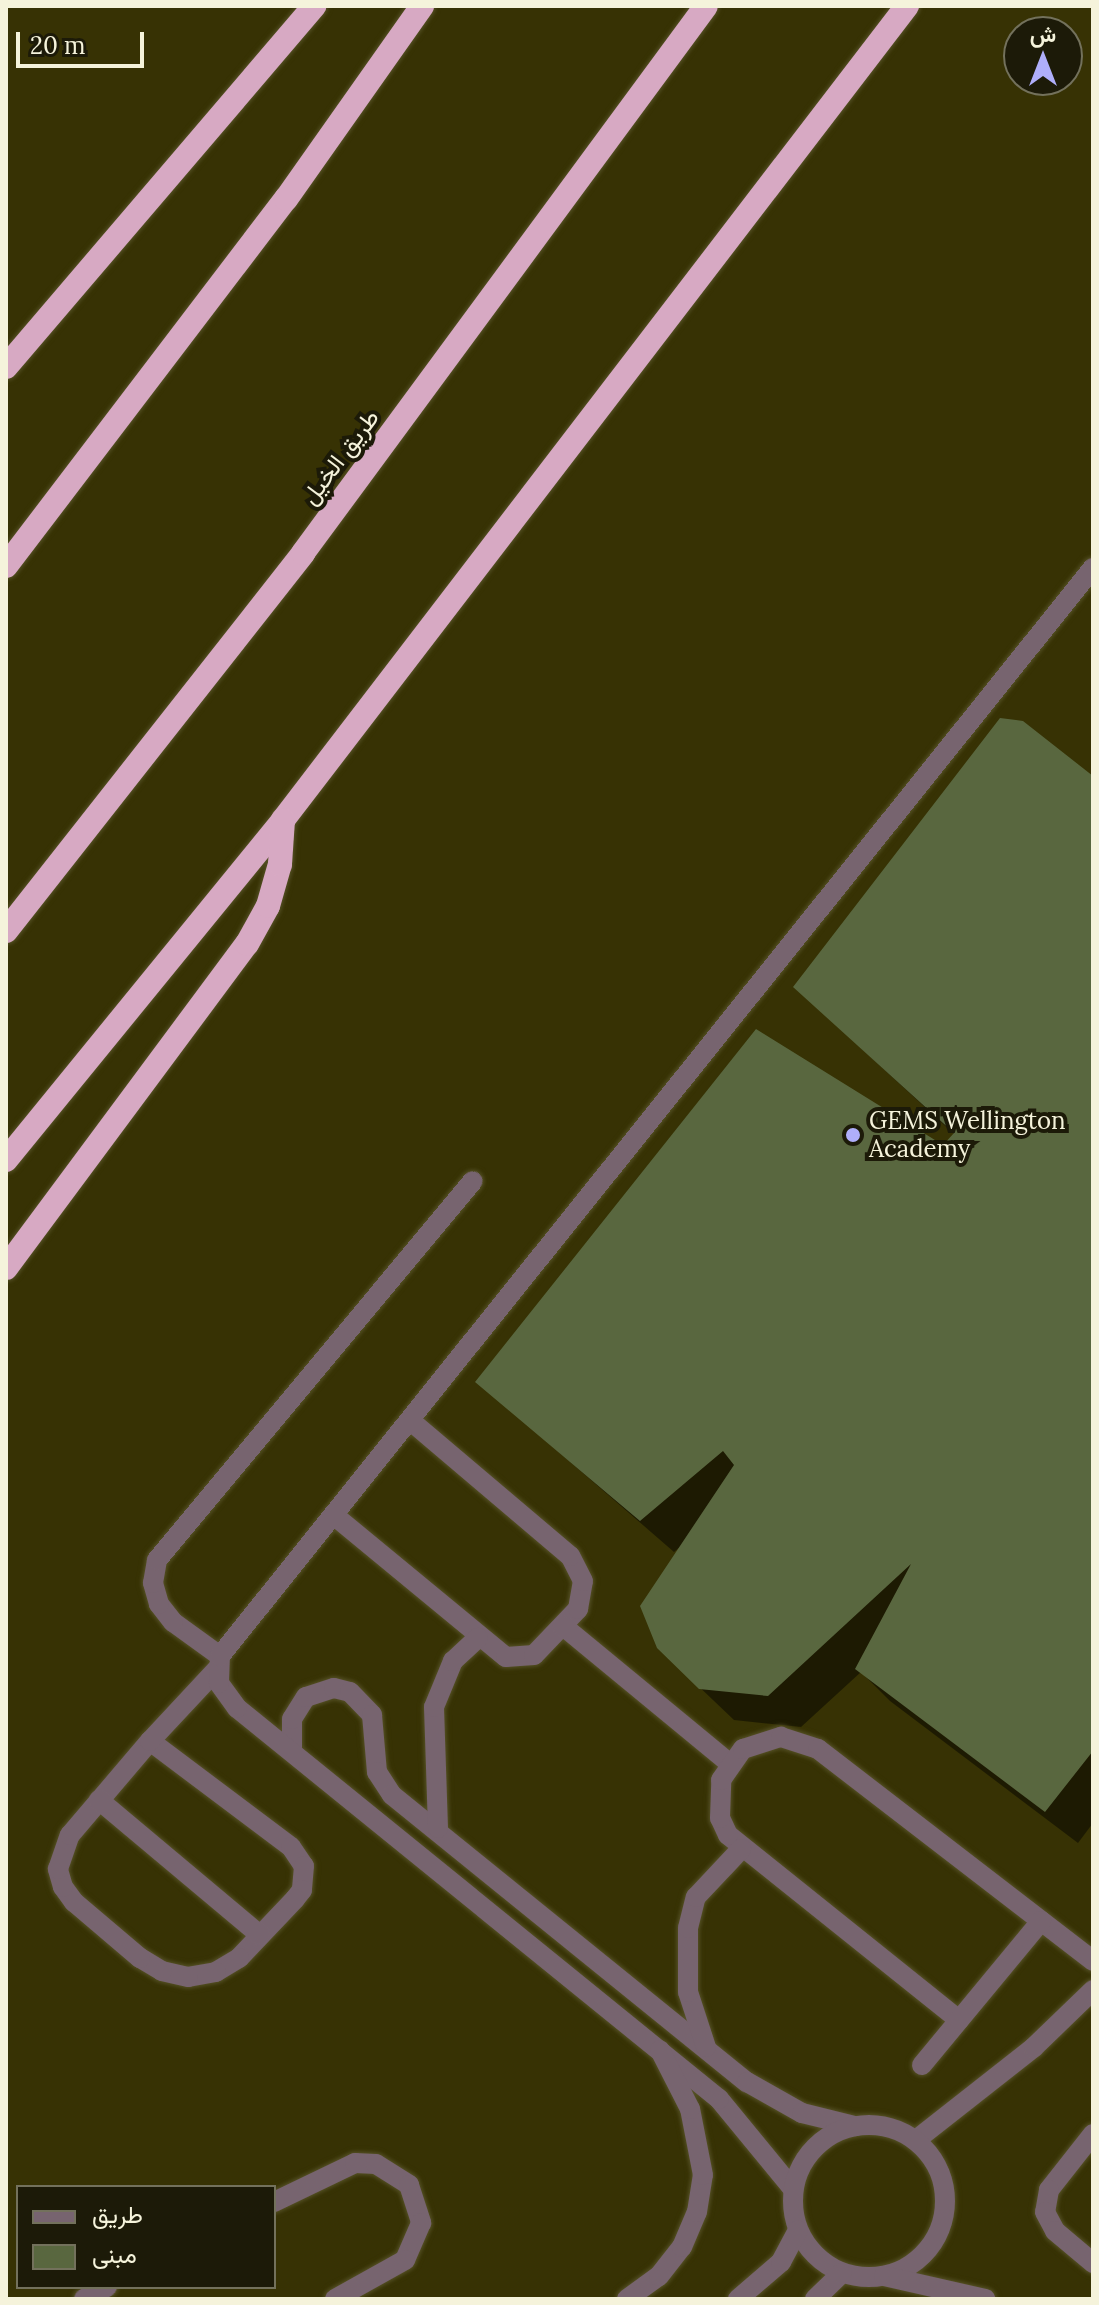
<!DOCTYPE html>
<html>
<head>
<meta charset="utf-8">
<style>
	body { margin:0 }
	#map { position:relative; width:1099px; height:2305px; overflow:hidden; background:#373204; font-family:Lora,Vazirmatn,serif }
	div>[style] { position:absolute }
	[style*='--x'] { left:calc(var(--x)*1px); top:calc(var(--y)*1px); width:calc(var(--w)*1px); rotate:calc(var(--a)*1deg) }
	.shadow>* { inset:0; background:#0007 }
	.building>* { inset:0; background:#59673f }
	.roads { filter:drop-shadow(0 0 2px #555126) drop-shadow(0 0 2px #555126) }
	.service>* { height:20px; margin:-10px; padding:0 10px; transform-origin:10px; border-radius:10px; background:#77646f }
	.minor>* { height:20px; margin:-10px; padding:0 10px; transform-origin:10px; border-radius:10px; background:#77646f }
	.minor>.ring { margin:-10px; padding:0; box-sizing:content-box; background:none; border:20px solid #77646f; border-radius:50% }
	.motorway>* { height:24px; margin:-12px; padding:0 12px; transform-origin:12px; border-radius:12px; background:#d7a9c3 }
	.dots>* { width:22px; height:22px; translate:-50% -50%; box-sizing:border-box; border:4px solid #1c1a08; border-radius:50% }
	span { translate:-50% -50%; white-space:nowrap; text-align:center; line-height:1.15; -webkit-text-stroke:8px #1c1a08; paint-order:stroke }
	.street-label { font-size:24px; color:#f5f3db }
	.poi-label { font-size:24px; color:#f5f3db }
	.left { translate:0 -50%; text-align:left }
	.frame { position:absolute; inset:0; border:8px solid #f5f3db; pointer-events:none }
	.legend { position:absolute; left:16px; top:2185px; width:260px; height:104px; box-sizing:border-box; background:#1c1a08; border:2px solid #73715c; margin:0; padding:10px 14px; list-style:none; font-size:24px; color:#f5f3db }
	.legend li { display:flex; align-items:center; gap:16px; height:40px }
	.legend b { width:40px; border:2px solid #73715c }
	.north { position:absolute; left:1003px; top:16px; width:80px; height:80px; box-sizing:border-box; background:#1c1a08; border:2px solid #73715c; border-radius:50%; rotate:0deg; font-size:22px; font-weight:700; line-height:32px; text-align:center; color:#f5f3db }
	.north::after { content:''; display:block; margin:auto; width:28px; height:36px; background:#afaefa; clip-path:polygon(50% 0,100% 100%,50% 72%,0 100%) }
	.scale { position:absolute; left:16px; top:32px; width:128px; height:36px; box-sizing:border-box; border:4px solid #f5f3db; border-top:0; padding-left:10px; font-size:24px; line-height:28px; white-space:nowrap; color:#f5f3db; -webkit-text-stroke:6px #1c1a08; paint-order:stroke }
</style>
</head>
<body>
<div id="map">
	<div class="shadow">
		<i style="clip-path:polygon(1093px 779px,1093px 1823px,1078px 1843px,890px 1701px,861px 1672px,801px 1727px,734px 1720px,692px 1680px,682px 1545px,674px 1552px,477px 1381px,944px 1148px,955px 1135px,795px 987px)"></i>
	</div>
	<div class="building">
		<i style="clip-path:polygon(1000px 718px,1023px 721px,1093px 776px,1093px 1751px,1045px 1812px,855px 1669px,911px 1564px,768px 1696px,699px 1689px,657px 1648px,640px 1606px,734px 1465px,723px 1451px,640px 1521px,475px 1382px,756px 1029px,943px 1145px,954px 1133px,793px 987px)"></i>
	</div>
	<div class="roads">
		<div class="service">
			<i style="--x:336;--y:1517;--w:220;--a:39.5"></i>
			<i style="--x:506;--y:1657;--w:28;--a:-4"></i>
			<i style="--x:534;--y:1655;--w:64;--a:-46.3"></i>
			<i style="--x:578;--y:1609;--w:28;--a:-80"></i>
			<i style="--x:583;--y:1581;--w:28;--a:-117"></i>
			<i style="--x:570;--y:1556;--w:207;--a:-139.7"></i>
			<i style="--x:563;--y:1626;--w:215;--a:39.5"></i>
			<i style="--x:220;--y:1656;--w:58;--a:-144.1"></i>
			<i style="--x:173;--y:1622;--w:23;--a:-128"></i>
			<i style="--x:159;--y:1604;--w:22;--a:-106"></i>
			<i style="--x:153;--y:1583;--w:23;--a:-80"></i>
			<i style="--x:157;--y:1560;--w:493;--a:-50.2"></i>
			<i style="--x:150;--y:1741;--w:176;--a:36.9"></i>
			<i style="--x:291;--y:1847;--w:23;--a:56"></i>
			<i style="--x:304;--y:1866;--w:24;--a:95"></i>
			<i style="--x:302;--y:1890;--w:11;--a:128"></i>
			<i style="--x:295;--y:1899;--w:81;--a:133.5"></i>
			<i style="--x:239;--y:1958;--w:27;--a:149"></i>
			<i style="--x:216;--y:1972;--w:28;--a:170"></i>
			<i style="--x:188;--y:1977;--w:27;--a:-167"></i>
			<i style="--x:162;--y:1971;--w:26;--a:-149"></i>
			<i style="--x:140;--y:1958;--w:87;--a:-139.7"></i>
			<i style="--x:74;--y:1902;--w:19;--a:-126"></i>
			<i style="--x:63;--y:1887;--w:19;--a:-106"></i>
			<i style="--x:58;--y:1869;--w:36;--a:-71"></i>
			<i style="--x:70;--y:1835;--w:123;--a:-49.6"></i>
			<i style="--x:150;--y:1741;--w:100;--a:-47"></i>
			<i style="--x:292;--y:1750;--w:31;--a:-90"></i>
			<i style="--x:292;--y:1719;--w:26;--a:-58"></i>
			<i style="--x:306;--y:1697;--w:29;--a:-18"></i>
			<i style="--x:334;--y:1688;--w:16;--a:14"></i>
			<i style="--x:350;--y:1692;--w:32;--a:46"></i>
			<i style="--x:372;--y:1715;--w:57;--a:85"></i>
			<i style="--x:377;--y:1772;--w:27;--a:57"></i>
			<i style="--x:392;--y:1795;--w:457;--a:39"></i>
			<i style="--x:747;--y:2082;--w:63;--a:29.4"></i>
			<i style="--x:802;--y:2113;--w:55;--a:13.8"></i>
			<i style="--x:99;--y:1800;--w:210;--a:40"></i>
			<i style="--x:438;--y:1828;--w:121;--a:-91.9"></i>
			<i style="--x:434;--y:1707;--w:50;--a:-67.6"></i>
			<i style="--x:453;--y:1661;--w:34;--a:-43"></i>
			<i style="--x:959;--y:2020;--w:296;--a:-141.3"></i>
			<i style="--x:728;--y:1835;--w:19;--a:-115"></i>
			<i style="--x:720;--y:1818;--w:38;--a:-88"></i>
			<i style="--x:721;--y:1780;--w:38;--a:-55"></i>
			<i style="--x:743;--y:1749;--w:40;--a:-18"></i>
			<i style="--x:781;--y:1737;--w:39;--a:18"></i>
			<i style="--x:818;--y:1749;--w:347;--a:37.6"></i>
			<i style="--x:706;--y:2047;--w:58;--a:-108.1"></i>
			<i style="--x:688;--y:1992;--w:64;--a:-90"></i>
			<i style="--x:688;--y:1928;--w:32;--a:-76"></i>
			<i style="--x:696;--y:1897;--w:66;--a:-46.8"></i>
			<i style="--x:922;--y:2065;--w:187;--a:-50.4"></i>
			<i style="--x:1093;--y:2134;--w:71;--a:128.2"></i>
			<i style="--x:1049;--y:2190;--w:22;--a:100"></i>
			<i style="--x:1045;--y:2212;--w:21;--a:62"></i>
			<i style="--x:1055;--y:2231;--w:50;--a:40.1"></i>
			<i style="--x:916;--y:2140;--w:150;--a:-38.2"></i>
			<i style="--x:1034;--y:2047;--w:82;--a:-44"></i>
			<i style="--x:793;--y:2189;--w:117;--a:-129.4"></i>
			<i style="--x:719;--y:2099;--w:621;--a:-140.95"></i>
			<i style="--x:237;--y:1708;--w:31;--a:-126"></i>
			<i style="--x:219;--y:1683;--w:27;--a:-88"></i>
			<i style="--x:220;--y:1656;--w:1395;--a:-51.26"></i>
			<i style="--x:274;--y:2202;--w:90;--a:-25.7"></i>
			<i style="--x:355;--y:2163;--w:21;--a:3"></i>
			<i style="--x:376;--y:2164;--w:39;--a:32"></i>
			<i style="--x:409;--y:2185;--w:40;--a:72"></i>
			<i style="--x:421;--y:2223;--w:40;--a:113.4"></i>
			<i style="--x:405;--y:2260;--w:80;--a:150.9"></i>
			<i style="--x:84;--y:2299;--w:26;--a:-28"></i>
		</div>
		<div class="minor">
			<i class="ring" style="left:793px;top:2125px;width:132px;height:132px"></i>
			<i style="--x:884;--y:2276;--w:104;--a:12.8"></i>
			<i style="--x:627;--y:2299;--w:39;--a:-36"></i>
			<i style="--x:659;--y:2276;--w:37;--a:-52"></i>
			<i style="--x:682;--y:2247;--w:38;--a:-67"></i>
			<i style="--x:697;--y:2212;--w:37;--a:-81"></i>
			<i style="--x:703;--y:2175;--w:67;--a:-101.1"></i>
			<i style="--x:690;--y:2109;--w:66;--a:-117"></i>
			<i style="--x:738;--y:2299;--w:57;--a:-40.7"></i>
			<i style="--x:781;--y:2262;--w:36;--a:-62"></i>
			<i style="--x:815;--y:2299;--w:37;--a:-44"></i>
		</div>
		<div class="motorway">
			<i style="--x:6;--y:367;--w:475;--a:-49.5"></i>
			<i style="--x:6;--y:566;--w:462;--a:-52.7"></i>
			<i style="--x:286;--y:199;--w:236;--a:-54.8"></i>
			<i style="--x:6;--y:931;--w:481;--a:-51.8"></i>
			<i style="--x:303;--y:553;--w:679;--a:-53.62"></i>
			<i style="--x:6;--y:1160;--w:439;--a:-50.8"></i>
			<i style="--x:283;--y:820;--w:1026;--a:-52.53"></i>
			<i style="--x:6;--y:1268;--w:404;--a:-53.4"></i>
			<i style="--x:247;--y:944;--w:43;--a:-61.1"></i>
			<i style="--x:268;--y:906;--w:44;--a:-74.1"></i>
			<i style="--x:280;--y:864;--w:44;--a:-86.1"></i>
		</div>
	</div>
	<div class="dots">
		<i style="left:853px;top:1135px;background:#afaefa"></i>
	</div>
	<div class="street-label">
		<span style="left:340px;top:457px;rotate:-53deg">طريق الخيل</span>
	</div>
	<div class="poi-label">
		<span class="left" style="left:869px;top:1135px">GEMS Wellington<br>Academy</span>
	</div>
	<div class="frame"></div>
	<ul class="legend">
	<li><b style="height:10px;background:#77646f"></b>طريق</li>
	<li><b style="height:22px;background:#59673f"></b>مبنى</li>
	</ul>
	<div class="north">ش</div>
	<div class="scale">20 m</div>
</div>
</body>
</html>
